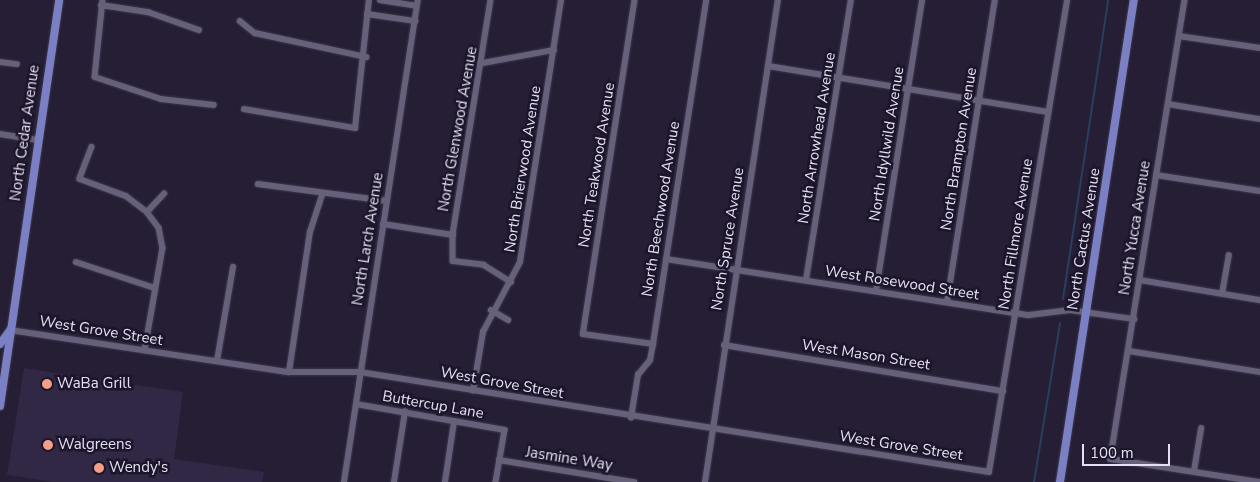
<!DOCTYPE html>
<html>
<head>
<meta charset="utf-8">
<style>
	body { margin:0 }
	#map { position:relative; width:1260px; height:482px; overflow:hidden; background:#251e35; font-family:"Nunito Sans",sans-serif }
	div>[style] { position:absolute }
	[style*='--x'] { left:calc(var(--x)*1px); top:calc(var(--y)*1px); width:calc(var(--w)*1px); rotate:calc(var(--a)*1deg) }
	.built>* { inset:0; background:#302845 }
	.stream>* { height:2px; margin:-1px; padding:0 1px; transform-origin:1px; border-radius:1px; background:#273f60 }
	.roads { filter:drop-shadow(0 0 1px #3d384b) drop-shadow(0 0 1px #3d384b) }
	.minor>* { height:5.5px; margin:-2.75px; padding:0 2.75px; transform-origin:2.75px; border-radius:2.75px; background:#67607b }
	.major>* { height:8px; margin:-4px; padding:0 4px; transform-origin:4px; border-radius:4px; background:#7b80c4 }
	.dots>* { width:14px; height:14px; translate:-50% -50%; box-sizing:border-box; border:2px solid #1c152b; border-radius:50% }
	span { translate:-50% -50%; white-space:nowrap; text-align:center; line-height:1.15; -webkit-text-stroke:5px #1c152b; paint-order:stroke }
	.street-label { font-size:15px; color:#e5e1f1 }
	.poi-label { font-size:15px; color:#e5e1f1 }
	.left { translate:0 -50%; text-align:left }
	.scale { position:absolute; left:1082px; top:444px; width:88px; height:22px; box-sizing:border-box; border:2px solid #e5e1f1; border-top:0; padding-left:6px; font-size:15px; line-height:18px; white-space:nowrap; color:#e5e1f1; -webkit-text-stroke:4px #1c152b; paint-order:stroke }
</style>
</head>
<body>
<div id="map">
	<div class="built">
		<i style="clip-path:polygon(24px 368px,183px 392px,174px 459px,264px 472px,262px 482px,53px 482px,7px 475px)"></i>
	</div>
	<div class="stream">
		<i style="--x:1063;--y:299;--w:302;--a:-81.4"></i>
		<i style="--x:1034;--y:482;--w:161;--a:-80.7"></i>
	</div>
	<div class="roads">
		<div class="minor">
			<i style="--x:103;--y:0;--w:77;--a:95.9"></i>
			<i style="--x:95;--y:77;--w:70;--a:18.4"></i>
			<i style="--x:161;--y:99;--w:53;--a:6.5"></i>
			<i style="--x:380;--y:0;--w:37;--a:9"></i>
			<i style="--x:491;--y:0;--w:238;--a:99.2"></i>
			<i style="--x:453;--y:235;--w:26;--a:90"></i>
			<i style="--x:453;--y:261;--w:31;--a:7"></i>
			<i style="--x:484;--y:265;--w:32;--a:32"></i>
			<i style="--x:635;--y:0;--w:338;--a:98.8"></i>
			<i style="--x:583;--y:334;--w:71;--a:8.1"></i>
			<i style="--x:1185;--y:0;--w:465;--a:99.2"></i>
			<i style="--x:1111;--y:459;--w:151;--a:8.8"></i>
			<i style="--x:101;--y:5;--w:48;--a:8.5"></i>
			<i style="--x:148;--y:12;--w:54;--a:19.4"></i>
			<i style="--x:367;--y:14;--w:49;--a:8.3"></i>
			<i style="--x:240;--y:21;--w:19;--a:39"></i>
			<i style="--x:255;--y:33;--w:114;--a:12.2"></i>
			<i style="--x:1179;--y:36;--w:82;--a:8.4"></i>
			<i style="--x:0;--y:62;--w:17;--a:7"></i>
			<i style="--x:483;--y:63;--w:72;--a:-10.4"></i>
			<i style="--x:768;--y:66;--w:284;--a:9.3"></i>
			<i style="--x:1168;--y:104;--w:93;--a:9.3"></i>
			<i style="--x:244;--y:109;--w:113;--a:9.7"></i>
			<i style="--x:355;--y:128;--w:129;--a:-83.8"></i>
			<i style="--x:0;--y:134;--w:38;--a:9"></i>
			<i style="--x:92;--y:147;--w:34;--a:111"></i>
			<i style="--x:80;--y:179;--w:49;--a:20.3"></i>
			<i style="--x:126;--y:196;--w:26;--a:37"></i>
			<i style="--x:147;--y:212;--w:20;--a:53"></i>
			<i style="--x:159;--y:228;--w:20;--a:79"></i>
			<i style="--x:163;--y:248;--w:104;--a:100"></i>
			<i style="--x:1156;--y:175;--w:105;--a:8.7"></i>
			<i style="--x:258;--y:184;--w:130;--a:7.5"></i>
			<i style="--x:147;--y:212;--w:25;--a:-47"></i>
			<i style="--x:383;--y:224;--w:71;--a:8.9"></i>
			<i style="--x:666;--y:259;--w:367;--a:8.8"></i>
			<i style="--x:1029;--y:315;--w:41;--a:-7"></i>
			<i style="--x:1070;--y:310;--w:65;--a:8"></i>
			<i style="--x:76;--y:262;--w:83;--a:18.2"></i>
			<i style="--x:806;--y:280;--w:284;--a:-80.9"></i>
			<i style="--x:1140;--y:280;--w:122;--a:9.5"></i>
			<i style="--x:876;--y:291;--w:295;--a:-81"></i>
			<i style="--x:1222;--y:294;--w:39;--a:-80"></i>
			<i style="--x:947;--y:302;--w:306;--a:-81"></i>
			<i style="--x:491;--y:310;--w:20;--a:30"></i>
			<i style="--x:10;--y:330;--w:282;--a:8.6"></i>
			<i style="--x:289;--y:372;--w:71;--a:0"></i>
			<i style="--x:360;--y:372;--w:637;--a:9.03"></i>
			<i style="--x:989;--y:472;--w:478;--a:-80.6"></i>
			<i style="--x:724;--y:345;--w:283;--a:9.4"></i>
			<i style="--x:1129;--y:351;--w:133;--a:9.1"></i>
			<i style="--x:217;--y:361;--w:95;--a:-80.3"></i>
			<i style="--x:289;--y:372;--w:142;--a:-81.5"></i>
			<i style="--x:310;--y:232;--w:40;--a:-72"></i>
			<i style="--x:473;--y:391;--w:60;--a:-80.4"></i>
			<i style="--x:483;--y:332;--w:79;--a:-62.1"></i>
			<i style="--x:520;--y:262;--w:265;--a:-81.1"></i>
			<i style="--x:356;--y:404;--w:151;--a:9.9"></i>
			<i style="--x:505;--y:430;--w:53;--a:99.8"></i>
			<i style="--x:631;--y:418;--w:44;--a:-80.8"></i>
			<i style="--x:638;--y:375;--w:19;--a:-51"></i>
			<i style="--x:650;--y:360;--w:16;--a:-79"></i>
			<i style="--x:653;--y:344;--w:348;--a:-81.2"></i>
			<i style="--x:499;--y:460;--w:137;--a:9.3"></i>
			<i style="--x:1194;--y:471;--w:43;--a:-80.5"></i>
			<i style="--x:344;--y:482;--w:488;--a:-81.3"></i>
			<i style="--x:394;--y:482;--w:71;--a:-81.1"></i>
			<i style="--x:445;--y:482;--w:61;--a:-81.5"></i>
			<i style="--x:705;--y:482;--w:487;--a:-81.4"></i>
		</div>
		<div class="major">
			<i style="--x:0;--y:344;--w:17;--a:-54"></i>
			<i style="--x:0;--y:406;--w:410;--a:-81.7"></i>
			<i style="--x:1060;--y:482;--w:488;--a:-81.3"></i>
		</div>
	</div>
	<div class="dots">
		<i style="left:47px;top:384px;background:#f49e88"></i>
		<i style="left:48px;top:445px;background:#f49e88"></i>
		<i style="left:99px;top:468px;background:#f49e88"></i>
	</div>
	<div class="street-label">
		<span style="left:458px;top:129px;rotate:-80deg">North Glenwood Avenue</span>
		<span style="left:25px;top:133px;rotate:-82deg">North Cedar Avenue</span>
		<span style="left:817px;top:138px;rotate:-81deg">North Arrowhead Avenue</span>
		<span style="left:887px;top:144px;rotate:-81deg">North Idyllwild Avenue</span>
		<span style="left:959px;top:149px;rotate:-81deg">North Brampton Avenue</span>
		<span style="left:597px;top:165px;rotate:-81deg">North Teakwood Avenue</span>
		<span style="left:523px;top:169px;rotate:-81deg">North Brierwood Avenue</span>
		<span style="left:661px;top:209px;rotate:-81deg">North Beechwood Avenue</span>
		<span style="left:1135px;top:228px;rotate:-81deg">North Yucca Avenue</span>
		<span style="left:1016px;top:234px;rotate:-81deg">North Fillmore Avenue</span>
		<span style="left:368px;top:239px;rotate:-81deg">North Larch Avenue</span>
		<span style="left:728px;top:239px;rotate:-81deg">North Spruce Avenue</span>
		<span style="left:1084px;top:239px;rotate:-81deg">North Cactus Avenue</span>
		<span style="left:902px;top:283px;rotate:9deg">West Rosewood Street</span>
		<span style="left:101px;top:331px;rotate:9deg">West Grove Street</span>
		<span style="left:866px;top:355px;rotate:9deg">West Mason Street</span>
		<span style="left:502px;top:383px;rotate:10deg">West Grove Street</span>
		<span style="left:433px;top:405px;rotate:10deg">Buttercup Lane</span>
		<span style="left:901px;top:446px;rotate:9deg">West Grove Street</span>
		<span style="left:569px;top:459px;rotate:9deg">Jasmine Way</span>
	</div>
	<div class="poi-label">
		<span class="left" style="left:57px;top:384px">WaBa Grill</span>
		<span class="left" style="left:58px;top:445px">Walgreens</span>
		<span class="left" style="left:109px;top:468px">Wendy's</span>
	</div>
	<div class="scale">100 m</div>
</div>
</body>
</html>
